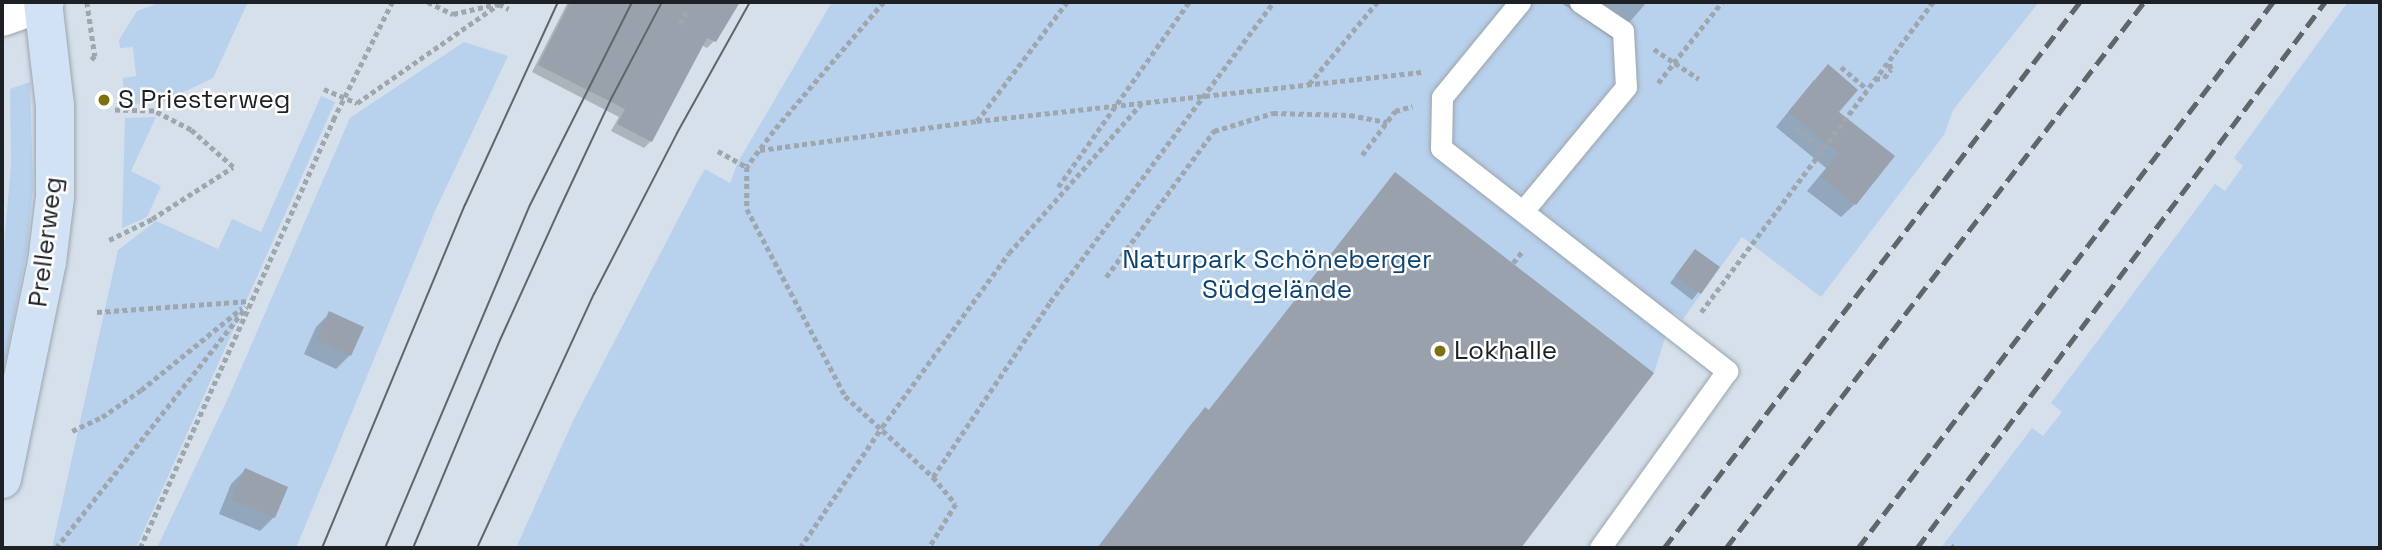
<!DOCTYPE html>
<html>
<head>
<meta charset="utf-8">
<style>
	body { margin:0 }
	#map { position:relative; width:2382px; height:550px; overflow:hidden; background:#d6e0ea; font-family:"Space Grotesk",sans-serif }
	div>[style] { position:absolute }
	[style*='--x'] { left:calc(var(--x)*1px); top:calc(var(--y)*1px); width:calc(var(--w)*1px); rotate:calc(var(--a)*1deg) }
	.green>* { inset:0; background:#b8d1ec }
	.shadow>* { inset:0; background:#0003 }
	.building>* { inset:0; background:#99a2ac }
	.path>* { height:4.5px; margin-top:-2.25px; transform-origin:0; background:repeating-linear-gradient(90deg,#9ea6ae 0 5px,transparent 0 8.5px) }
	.roads { filter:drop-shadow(0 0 2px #9ba5af) drop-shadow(0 0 2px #9ba5af) }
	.service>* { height:21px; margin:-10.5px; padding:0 10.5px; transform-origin:10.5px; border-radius:10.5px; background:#fff }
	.minor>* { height:38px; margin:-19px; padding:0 19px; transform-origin:19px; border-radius:19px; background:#fff }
	.secondary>* { height:38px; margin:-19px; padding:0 19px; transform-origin:19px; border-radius:19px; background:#d0e2f4 }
	.tram>* { height:2px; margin:-1px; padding:0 1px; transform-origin:1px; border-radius:1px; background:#5f656b }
	.rail>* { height:5px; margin-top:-2.5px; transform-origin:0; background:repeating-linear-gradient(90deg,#5f656b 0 14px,transparent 0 21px) }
	.path-bridge>* { height:4.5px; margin-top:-2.25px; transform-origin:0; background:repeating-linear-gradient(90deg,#9ea6ae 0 5px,transparent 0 8.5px) }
	.dots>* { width:19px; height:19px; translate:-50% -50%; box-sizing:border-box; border:4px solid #fff; border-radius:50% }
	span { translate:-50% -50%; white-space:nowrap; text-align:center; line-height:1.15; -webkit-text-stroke:5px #fff; paint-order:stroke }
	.poi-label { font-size:26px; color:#1d2125 }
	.left { translate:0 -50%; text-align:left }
	.street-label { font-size:26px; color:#1d2125 }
	.park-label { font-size:26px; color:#0d4373 }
	.frame { position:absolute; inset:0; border:4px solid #1d2125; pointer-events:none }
</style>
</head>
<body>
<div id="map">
	<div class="green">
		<i style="clip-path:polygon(161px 2px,248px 2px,213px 78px,161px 103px,124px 104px,123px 78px,136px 76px,133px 47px,120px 48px,119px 40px,137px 11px)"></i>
		<i style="clip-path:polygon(832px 2px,2039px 2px,1953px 110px,1944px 135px,1821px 297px,1742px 237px,1683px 319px,1673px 312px,1654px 373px,1521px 548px,516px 548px,574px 419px,698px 181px,705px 169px,730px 183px,738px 162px)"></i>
		<i style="clip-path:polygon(2348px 2px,2380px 2px,2380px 548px,1941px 548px,2032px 428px,2043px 436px,2062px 412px,2051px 403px,2215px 184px,2225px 191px,2243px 166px,2234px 158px)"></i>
		<i style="clip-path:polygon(464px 42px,508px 56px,435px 211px,296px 548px,157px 548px,229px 396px,350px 118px)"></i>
		<i style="clip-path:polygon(30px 82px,33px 187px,27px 249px,2px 377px,2px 269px,11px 165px,10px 89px)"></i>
		<i style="clip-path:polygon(321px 96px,335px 102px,136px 548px,52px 548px,118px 250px,156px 221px,218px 249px,232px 219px,261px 232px)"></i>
		<i style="clip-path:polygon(156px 117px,131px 171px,161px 186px,147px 217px,122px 228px,125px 118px)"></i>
	</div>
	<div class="shadow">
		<i style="clip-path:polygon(568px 2px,738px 2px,714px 41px,707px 48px,701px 45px,651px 141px,644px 148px,611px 131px,619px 117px,532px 72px)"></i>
		<i style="clip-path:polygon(1560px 2px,1647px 2px,1614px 40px)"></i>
		<i style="clip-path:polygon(1814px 80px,1836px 113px,1855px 204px,1841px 217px,1807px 191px,1826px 168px,1776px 127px)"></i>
		<i style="clip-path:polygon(1395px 174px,1651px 374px,1519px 548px,1097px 548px,1192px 423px,1205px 409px,1208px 411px)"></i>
		<i style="clip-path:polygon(1695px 251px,1718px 268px,1692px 300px,1670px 283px)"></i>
		<i style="clip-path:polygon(330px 313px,350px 355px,336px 369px,304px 354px,316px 327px)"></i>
		<i style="clip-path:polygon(245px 470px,274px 517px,260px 531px,219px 514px,231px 484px)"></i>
	</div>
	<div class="building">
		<i style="clip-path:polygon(570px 2px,740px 2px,716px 42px,707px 38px,652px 142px,617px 124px,625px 109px,538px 65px)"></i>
		<i style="clip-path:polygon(1828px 64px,1858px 90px,1839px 112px,1895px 156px,1856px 205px,1820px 177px,1838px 153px,1788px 112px)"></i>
		<i style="clip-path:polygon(1395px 172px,1654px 373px,1521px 548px,1098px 548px,1205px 407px,1209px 410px)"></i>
		<i style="clip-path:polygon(1695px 249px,1720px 267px,1701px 294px,1675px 276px)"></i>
		<i style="clip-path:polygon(329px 311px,364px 327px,351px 356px,316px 340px)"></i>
		<i style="clip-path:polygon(245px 468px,288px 487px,275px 518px,231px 500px)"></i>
	</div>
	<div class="path">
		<i style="--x:87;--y:2;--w:55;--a:81.6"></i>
		<i style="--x:95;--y:56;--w:8;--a:130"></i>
		<i style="--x:428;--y:2;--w:28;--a:26"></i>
		<i style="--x:453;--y:14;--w:45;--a:-12.8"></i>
		<i style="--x:884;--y:2;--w:170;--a:130.5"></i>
		<i style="--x:774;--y:131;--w:45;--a:126.9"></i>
		<i style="--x:747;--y:167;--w:42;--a:90"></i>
		<i style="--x:747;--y:209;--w:211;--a:62.3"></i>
		<i style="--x:845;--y:396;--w:120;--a:42.6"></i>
		<i style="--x:933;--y:477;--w:35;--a:50"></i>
		<i style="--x:956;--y:504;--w:52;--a:121.5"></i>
		<i style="--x:680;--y:24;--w:16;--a:-63"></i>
		<i style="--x:1654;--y:49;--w:54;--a:33.7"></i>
		<i style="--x:1841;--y:67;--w:34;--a:40"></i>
		<i style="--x:1875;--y:79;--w:9;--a:-6"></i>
		<i style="--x:1884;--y:78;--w:11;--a:-52"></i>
		<i style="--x:1891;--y:69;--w:8;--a:-113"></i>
		<i style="--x:1658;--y:83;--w:103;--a:-51.7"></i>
		<i style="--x:1309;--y:84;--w:107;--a:-50.3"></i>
		<i style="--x:324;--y:89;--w:36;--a:23"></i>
		<i style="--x:357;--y:103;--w:173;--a:-34.9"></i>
		<i style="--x:499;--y:4;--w:11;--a:27"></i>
		<i style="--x:104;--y:100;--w:8;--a:-7"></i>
		<i style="--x:977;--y:121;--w:149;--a:-52.9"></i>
		<i style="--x:1796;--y:127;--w:34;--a:40"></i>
		<i style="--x:760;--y:150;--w:219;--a:-7.6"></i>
		<i style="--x:977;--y:121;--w:447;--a:-6.3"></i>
		<i style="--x:718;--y:151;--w:33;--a:29"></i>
		<i style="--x:1362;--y:155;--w:55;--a:-53.1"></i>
		<i style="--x:1395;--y:111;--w:18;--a:-16"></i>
		<i style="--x:109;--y:240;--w:48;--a:-26"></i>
		<i style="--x:152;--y:219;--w:96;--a:-32.7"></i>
		<i style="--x:233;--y:167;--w:56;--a:-138.6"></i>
		<i style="--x:191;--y:130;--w:42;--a:-152.8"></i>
		<i style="--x:154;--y:111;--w:41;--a:-178.6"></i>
		<i style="--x:1513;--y:263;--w:16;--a:-52"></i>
		<i style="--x:1106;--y:277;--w:182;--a:-53.5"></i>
		<i style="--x:1214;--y:131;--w:62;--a:-17"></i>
		<i style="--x:1273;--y:113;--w:77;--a:1.5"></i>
		<i style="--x:1350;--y:115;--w:38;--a:11"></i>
		<i style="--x:97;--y:312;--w:153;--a:-4.1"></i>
		<i style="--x:1701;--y:312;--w:387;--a:-53.2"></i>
		<i style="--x:72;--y:431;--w:33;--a:-25"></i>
		<i style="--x:102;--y:417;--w:47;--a:-34.7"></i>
		<i style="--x:141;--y:390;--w:130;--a:-39.1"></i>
		<i style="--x:933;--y:477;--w:211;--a:-56.2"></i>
		<i style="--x:1050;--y:302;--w:374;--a:-53.3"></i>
		<i style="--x:1951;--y:545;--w:4;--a:45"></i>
		<i style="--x:56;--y:548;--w:307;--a:-51.7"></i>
		<i style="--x:140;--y:548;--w:470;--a:-65.7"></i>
		<i style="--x:333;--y:120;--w:132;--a:-63.4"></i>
		<i style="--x:800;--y:548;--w:146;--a:-55.9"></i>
		<i style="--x:882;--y:427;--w:215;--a:-53.9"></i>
		<i style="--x:1009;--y:253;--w:199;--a:-48.5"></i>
	</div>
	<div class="roads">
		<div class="service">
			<i style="--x:1520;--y:2;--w:123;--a:129.4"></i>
			<i style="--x:1442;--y:97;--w:51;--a:91.1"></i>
			<i style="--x:1441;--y:148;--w:363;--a:37.9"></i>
			<i style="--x:1727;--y:371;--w:218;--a:125.7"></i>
			<i style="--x:1523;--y:211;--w:161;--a:-50.3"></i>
			<i style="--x:1626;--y:87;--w:56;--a:-93.1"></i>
			<i style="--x:1623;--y:31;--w:52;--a:-146"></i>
		</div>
		<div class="minor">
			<i style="--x:2;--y:17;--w:45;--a:-19.7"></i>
		</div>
		<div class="secondary">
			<i style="--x:2;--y:479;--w:222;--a:-78.3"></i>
			<i style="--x:47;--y:262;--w:65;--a:-83"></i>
			<i style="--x:55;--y:197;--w:91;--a:-90"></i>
			<i style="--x:55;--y:106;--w:105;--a:-96.6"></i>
		</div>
	</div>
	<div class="tram">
		<i style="--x:322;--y:548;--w:372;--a:-67.4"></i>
		<i style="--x:465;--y:205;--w:223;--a:-65.4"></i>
		<i style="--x:385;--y:548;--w:372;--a:-67.1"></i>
		<i style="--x:530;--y:205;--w:227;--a:-63.3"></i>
		<i style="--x:413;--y:548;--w:225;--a:-67.3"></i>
		<i style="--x:500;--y:340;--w:141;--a:-65.6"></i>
		<i style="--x:558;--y:212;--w:125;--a:-64.9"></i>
		<i style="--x:611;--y:99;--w:110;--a:-62.3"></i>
		<i style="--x:477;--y:548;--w:280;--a:-65.3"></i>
		<i style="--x:594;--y:294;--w:181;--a:-62.7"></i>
		<i style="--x:677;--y:133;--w:150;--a:-60.9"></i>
	</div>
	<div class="rail">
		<i style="--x:1664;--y:548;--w:686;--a:-52.7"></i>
		<i style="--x:1726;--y:548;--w:688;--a:-52.56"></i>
		<i style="--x:1858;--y:548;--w:686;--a:-52.76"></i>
		<i style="--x:1917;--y:548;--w:682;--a:-53.23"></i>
	</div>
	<div class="path-bridge">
		<i style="--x:1058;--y:187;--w:227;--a:-54.7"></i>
	</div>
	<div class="dots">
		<i style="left:104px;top:100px;background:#7e7010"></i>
		<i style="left:1440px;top:351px;background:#7e7010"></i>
	</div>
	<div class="poi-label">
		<span class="left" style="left:118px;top:100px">S Priesterweg</span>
		<span class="left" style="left:1454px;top:351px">Lokhalle</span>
	</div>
	<div class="street-label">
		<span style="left:46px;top:242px;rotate:-83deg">Prellerweg</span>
	</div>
	<div class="park-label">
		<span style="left:1277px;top:275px">Naturpark Schöneberger<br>Südgelände</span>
	</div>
	<div class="frame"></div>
</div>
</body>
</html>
